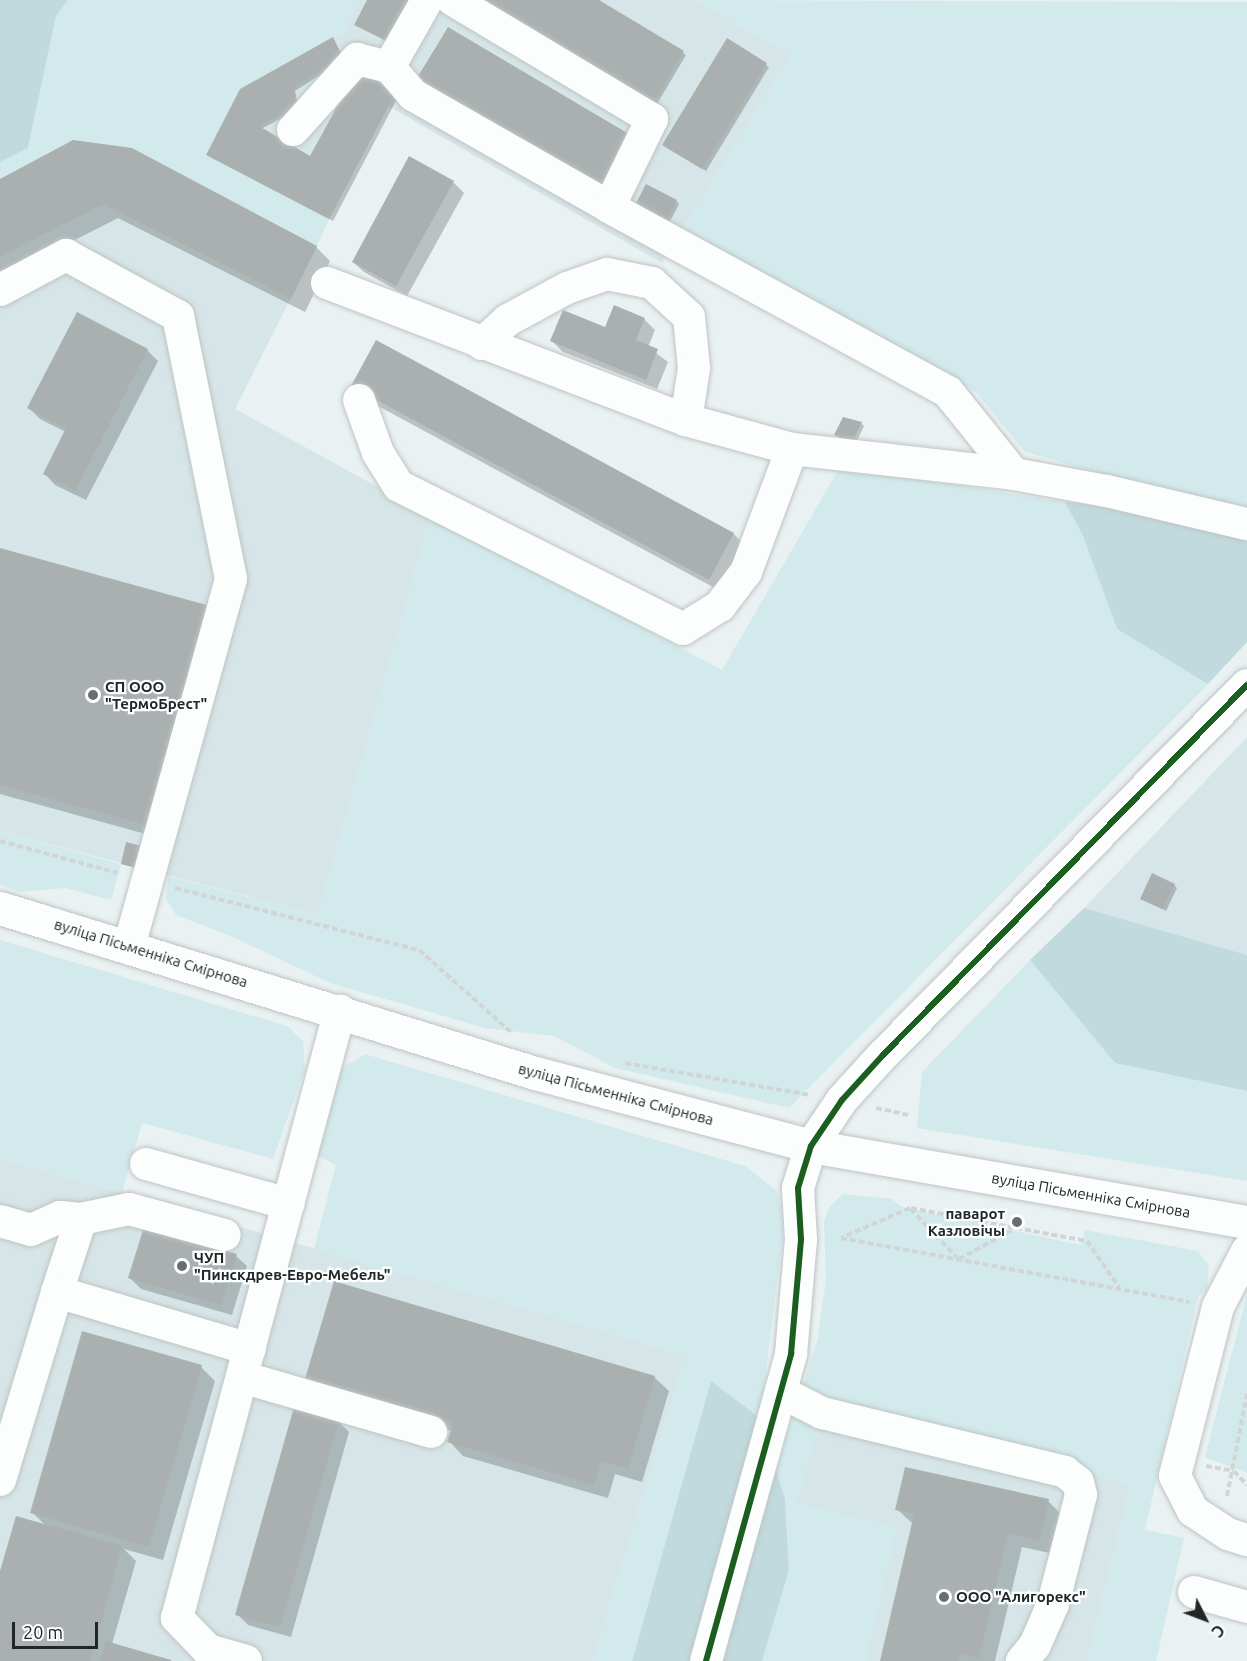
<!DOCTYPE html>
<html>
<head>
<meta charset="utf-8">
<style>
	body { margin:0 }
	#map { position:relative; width:1247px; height:1661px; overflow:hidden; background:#eaf1f2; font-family:Ubuntu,sans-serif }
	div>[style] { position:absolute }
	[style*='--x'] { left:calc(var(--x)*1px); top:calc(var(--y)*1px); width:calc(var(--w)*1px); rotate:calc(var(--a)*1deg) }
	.built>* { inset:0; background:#d6e5e7 }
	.green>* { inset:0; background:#d3eaec }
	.forest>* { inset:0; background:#c0dade }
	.shadow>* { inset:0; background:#0003 }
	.building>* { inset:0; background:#aab0b0 }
	.path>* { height:4px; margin-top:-2px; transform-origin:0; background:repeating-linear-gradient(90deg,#d2d5d5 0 6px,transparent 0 9px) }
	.roads { filter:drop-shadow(0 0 2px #bfc4c5) drop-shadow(0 0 2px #bfc4c5) }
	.minor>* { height:32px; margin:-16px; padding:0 16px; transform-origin:16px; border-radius:16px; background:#fcfdfd }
	.major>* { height:33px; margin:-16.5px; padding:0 16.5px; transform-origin:16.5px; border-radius:16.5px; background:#fcfdfd }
	.cycleway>* { height:6px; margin:-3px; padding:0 3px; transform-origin:3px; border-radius:3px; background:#1b5e20 }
	.dots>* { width:16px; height:16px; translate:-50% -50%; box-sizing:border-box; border:3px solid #fcffff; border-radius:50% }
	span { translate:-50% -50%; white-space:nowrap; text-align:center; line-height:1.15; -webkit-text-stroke:4.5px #fcffff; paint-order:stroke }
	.poi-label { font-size:15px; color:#222627; font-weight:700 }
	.left { translate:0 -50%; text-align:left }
	.right { translate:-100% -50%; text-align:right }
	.street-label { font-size:15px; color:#222627 }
	.north { position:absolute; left:1175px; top:1589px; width:60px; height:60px; -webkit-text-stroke:4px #fcffff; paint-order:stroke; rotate:132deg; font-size:16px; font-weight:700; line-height:24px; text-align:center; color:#222627 }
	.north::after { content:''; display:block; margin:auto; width:21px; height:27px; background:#222627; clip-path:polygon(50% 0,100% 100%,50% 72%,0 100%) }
	.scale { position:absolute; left:12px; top:1622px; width:86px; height:27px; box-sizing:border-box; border:3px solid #222627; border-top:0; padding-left:8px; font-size:18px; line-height:21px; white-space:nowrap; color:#222627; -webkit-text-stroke:4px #fcffff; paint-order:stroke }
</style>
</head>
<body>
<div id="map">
	<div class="built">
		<i style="clip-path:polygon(359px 0,695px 0,791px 55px,662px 263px,388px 106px,329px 219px,206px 155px,333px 37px,343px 33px)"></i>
		<i style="clip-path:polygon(73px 140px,132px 148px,317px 246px,235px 409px,431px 516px,318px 915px,0 831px,0 179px)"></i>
		<i style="clip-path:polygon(1247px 737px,1247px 955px,1084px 908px,1207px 779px)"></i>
		<i style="clip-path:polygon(0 1158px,685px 1355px,593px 1661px,0 1661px)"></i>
		<i style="clip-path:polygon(826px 1397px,1131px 1485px,1087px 1661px,865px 1661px,796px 1503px)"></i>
	</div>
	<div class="green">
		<i style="clip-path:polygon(68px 0,359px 0,343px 33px,333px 37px,207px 155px,329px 219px,317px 246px,132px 148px,73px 140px,0 179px,0 162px,28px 148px,56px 16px)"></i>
		<i style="clip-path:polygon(695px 0,1247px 2px,1247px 514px,1025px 452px,976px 392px,683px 229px,791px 55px)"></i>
		<i style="clip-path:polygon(840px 467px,1065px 502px,1083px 536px,1117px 629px,1208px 684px,789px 1108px,615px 1068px,554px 1036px,485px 1028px,330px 983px,233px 937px,176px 915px,166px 899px,168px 876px,318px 915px,431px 516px,722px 670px)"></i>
		<i style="clip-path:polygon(0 831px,121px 864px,111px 900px,65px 888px,20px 892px,0 885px)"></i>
		<i style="clip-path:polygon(0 940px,287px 1026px,303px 1041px,305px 1069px,273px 1159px,142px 1123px,122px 1193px,0 1158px)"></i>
		<i style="clip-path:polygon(1030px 960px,1115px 1063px,1247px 1091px,1247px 1181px,917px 1128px,922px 1072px)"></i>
		<i style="clip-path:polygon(365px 1054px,745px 1166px,778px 1192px,784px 1226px,760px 1418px,711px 1382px,632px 1661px,593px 1661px,685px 1355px,314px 1249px,336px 1165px,315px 1154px,340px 1069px)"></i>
		<i style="clip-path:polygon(843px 1194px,892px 1199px,902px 1207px,1081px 1245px,1085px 1230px,1198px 1251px,1209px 1266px,1207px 1290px,1198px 1297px,1145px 1530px,1184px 1538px,1156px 1661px,1087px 1661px,1131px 1485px,827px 1397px,797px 1503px,897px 1527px,866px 1661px,762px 1661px,789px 1570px,785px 1499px,776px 1471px,817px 1341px,826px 1281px,824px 1222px,829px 1207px)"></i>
		<i style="clip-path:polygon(1247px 1294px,1247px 1473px,1205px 1457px)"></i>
	</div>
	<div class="forest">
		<i style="clip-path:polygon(0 0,68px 0,56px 16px,28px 148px,0 162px)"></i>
		<i style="clip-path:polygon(1065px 502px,1143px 510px,1247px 537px,1247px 642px,1208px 684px,1117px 629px,1083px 536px)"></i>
		<i style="clip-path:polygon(1084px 908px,1247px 955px,1247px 1091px,1115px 1063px,1030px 960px)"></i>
		<i style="clip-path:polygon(711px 1381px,760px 1418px,785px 1499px,789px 1570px,762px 1661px,632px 1661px)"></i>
	</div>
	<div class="shadow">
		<i style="clip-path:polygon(368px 0,409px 0,388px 42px,356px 25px)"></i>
		<i style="clip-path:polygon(596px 0,686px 55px,654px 109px)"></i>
		<i style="clip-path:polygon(333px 39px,345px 59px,295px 91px,299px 109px,261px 129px,311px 158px,358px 72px,399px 95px,333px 221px,208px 155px)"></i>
		<i style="clip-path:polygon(728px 40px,769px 67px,706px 171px,667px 148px)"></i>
		<i style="clip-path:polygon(0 181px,316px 247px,330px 261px,305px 312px,118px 218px,0 278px)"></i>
		<i style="clip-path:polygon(453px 182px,464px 193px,407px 296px,364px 272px,353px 262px)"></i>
		<i style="clip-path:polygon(676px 201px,679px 204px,667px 227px,638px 212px)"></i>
		<i style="clip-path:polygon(644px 319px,655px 330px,648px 347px,668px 362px,657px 389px,563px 352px,552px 341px)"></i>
		<i style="clip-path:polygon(377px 342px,734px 534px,748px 549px,724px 593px,367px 400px)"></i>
		<i style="clip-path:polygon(147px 350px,158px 361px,86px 500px,55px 485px,45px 474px,66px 432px,40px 419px,29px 408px)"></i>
		<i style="clip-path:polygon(861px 423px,864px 426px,855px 445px,836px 435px)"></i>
		<i style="clip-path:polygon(0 550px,164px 839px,0 794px)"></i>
		<i style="clip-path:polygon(1174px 885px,1177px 888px,1166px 911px,1142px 899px)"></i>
		<i style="clip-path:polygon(236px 1256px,247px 1266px,232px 1315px,141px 1289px,130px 1278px)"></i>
		<i style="clip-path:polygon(201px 1367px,215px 1381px,163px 1560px,124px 1549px,136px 1561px,112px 1644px,168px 1661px,0 1661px,0 1576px,45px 1525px,32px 1512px)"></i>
		<i style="clip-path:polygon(654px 1377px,669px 1391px,642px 1482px,615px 1474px,608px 1498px,463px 1456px,449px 1441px,452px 1431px,321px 1393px)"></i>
		<i style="clip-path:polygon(338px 1421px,349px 1432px,291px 1637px,248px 1625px,237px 1614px)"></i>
		<i style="clip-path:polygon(1048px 1501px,1062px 1515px,1054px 1554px,1022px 1547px,995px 1661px,881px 1661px,913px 1524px,897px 1509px)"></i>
	</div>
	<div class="building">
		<i style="clip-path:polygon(367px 0,405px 0,385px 40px,354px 25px)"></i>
		<i style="clip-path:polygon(470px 0,599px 0,684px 51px,650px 107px)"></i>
		<i style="clip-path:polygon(448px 27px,634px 137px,604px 188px,417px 78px)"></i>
		<i style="clip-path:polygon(333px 37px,342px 56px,293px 88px,297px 106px,259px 126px,310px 156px,357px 70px,397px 90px,329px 219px,206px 155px,240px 89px)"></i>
		<i style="clip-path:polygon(727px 38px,767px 63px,702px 169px,662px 145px)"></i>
		<i style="clip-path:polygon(73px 140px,132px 148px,317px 246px,291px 299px,103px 204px,0 257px,0 179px)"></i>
		<i style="clip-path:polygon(409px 156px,454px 181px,396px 286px,352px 262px)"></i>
		<i style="clip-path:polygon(646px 184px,677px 200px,664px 225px,633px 209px)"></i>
		<i style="clip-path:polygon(614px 305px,645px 318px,636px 340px,658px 349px,646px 380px,550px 341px,563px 310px,605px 327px)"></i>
		<i style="clip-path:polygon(77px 312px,148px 349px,75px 491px,43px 474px,66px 428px,27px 408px)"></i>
		<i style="clip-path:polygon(376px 340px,734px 533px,709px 580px,351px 386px)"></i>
		<i style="clip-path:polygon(843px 417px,862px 422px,852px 442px,834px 435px)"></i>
		<i style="clip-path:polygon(0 548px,210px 606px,150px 826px,0 785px)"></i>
		<i style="clip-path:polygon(126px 842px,149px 848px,143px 870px,121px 864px)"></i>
		<i style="clip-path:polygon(1152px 873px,1175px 884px,1162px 909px,1140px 899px)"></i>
		<i style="clip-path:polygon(144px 1227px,237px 1254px,221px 1305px,128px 1278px)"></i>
		<i style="clip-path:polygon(334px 1281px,655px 1376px,628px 1469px,601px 1461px,594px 1485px,447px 1442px,453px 1423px,305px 1379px)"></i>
		<i style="clip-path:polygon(82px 1331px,202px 1365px,149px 1547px,30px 1513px)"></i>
		<i style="clip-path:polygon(294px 1407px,339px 1420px,280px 1627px,235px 1615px)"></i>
		<i style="clip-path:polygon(905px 1467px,1049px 1499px,1040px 1541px,1008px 1533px,979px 1658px,960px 1654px,959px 1661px,880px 1661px,914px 1514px,895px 1510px)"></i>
		<i style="clip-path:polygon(16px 1516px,122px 1546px,90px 1661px,0 1661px,0 1571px)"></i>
		<i style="clip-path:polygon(106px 1641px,171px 1660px,171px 1661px,100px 1661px)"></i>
	</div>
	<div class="path">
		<i style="--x:0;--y:841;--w:122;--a:15.2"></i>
		<i style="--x:175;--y:888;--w:252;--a:14.3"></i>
		<i style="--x:419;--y:950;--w:125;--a:41.7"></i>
		<i style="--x:625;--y:1063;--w:188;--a:9.8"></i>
		<i style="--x:876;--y:1108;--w:33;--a:12"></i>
		<i style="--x:911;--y:1208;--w:106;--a:10.9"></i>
		<i style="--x:958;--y:1259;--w:70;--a:-133.3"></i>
		<i style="--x:910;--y:1208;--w:75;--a:156.5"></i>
		<i style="--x:841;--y:1238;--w:354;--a:10.4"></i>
		<i style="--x:959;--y:1259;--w:65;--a:-28.5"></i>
		<i style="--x:1016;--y:1228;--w:72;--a:10.4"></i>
		<i style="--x:1087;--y:1241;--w:56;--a:55.2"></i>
		<i style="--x:1206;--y:1466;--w:28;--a:10"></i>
		<i style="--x:1234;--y:1471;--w:19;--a:47"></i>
		<i style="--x:1227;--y:1496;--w:104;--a:-78.9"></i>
	</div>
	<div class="roads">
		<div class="minor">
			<i style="--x:453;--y:0;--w:232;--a:30.9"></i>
			<i style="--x:652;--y:119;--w:98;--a:116"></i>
			<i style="--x:389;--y:67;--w:37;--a:49"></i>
			<i style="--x:413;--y:95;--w:226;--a:29.7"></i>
			<i style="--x:609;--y:207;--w:386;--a:28.6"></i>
			<i style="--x:948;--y:392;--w:105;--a:51.2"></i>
			<i style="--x:293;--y:130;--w:96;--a:-48"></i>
			<i style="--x:357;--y:59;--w:33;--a:14"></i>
			<i style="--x:389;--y:67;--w:77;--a:-60.4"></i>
			<i style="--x:327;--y:283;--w:384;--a:20.9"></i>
			<i style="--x:686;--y:420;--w:110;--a:15.3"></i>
			<i style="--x:792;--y:449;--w:223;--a:6.4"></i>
			<i style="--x:1014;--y:474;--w:95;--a:10.4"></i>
			<i style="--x:1107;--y:491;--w:144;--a:13.3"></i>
			<i style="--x:0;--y:290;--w:75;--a:-27.9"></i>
			<i style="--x:66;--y:255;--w:128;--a:28.6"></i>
			<i style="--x:178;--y:316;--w:268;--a:78.6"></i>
			<i style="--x:231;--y:579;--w:382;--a:105.5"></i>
			<i style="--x:482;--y:344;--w:35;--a:-43"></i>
			<i style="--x:508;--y:320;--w:67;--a:-28.5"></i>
			<i style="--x:567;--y:288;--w:42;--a:-19.3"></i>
			<i style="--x:607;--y:274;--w:46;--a:11.3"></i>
			<i style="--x:652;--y:283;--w:50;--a:42.6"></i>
			<i style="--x:689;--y:317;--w:51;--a:84.4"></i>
			<i style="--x:694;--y:368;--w:53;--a:98.7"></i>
			<i style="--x:359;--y:400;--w:56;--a:70.3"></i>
			<i style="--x:378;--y:453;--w:39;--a:58"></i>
			<i style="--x:399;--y:486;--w:318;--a:26.7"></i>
			<i style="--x:683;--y:629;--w:44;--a:-31.9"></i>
			<i style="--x:720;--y:606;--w:43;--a:-52.6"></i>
			<i style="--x:746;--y:572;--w:131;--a:-69.5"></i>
			<i style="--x:146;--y:1164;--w:148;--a:15.7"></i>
			<i style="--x:0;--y:1221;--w:32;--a:16"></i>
			<i style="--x:31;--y:1230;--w:32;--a:-24"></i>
			<i style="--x:60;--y:1217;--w:21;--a:5"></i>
			<i style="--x:81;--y:1219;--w:49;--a:-11.8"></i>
			<i style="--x:129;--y:1209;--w:99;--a:15.2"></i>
			<i style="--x:1247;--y:1251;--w:63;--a:117.4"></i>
			<i style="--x:1218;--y:1307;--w:174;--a:104.3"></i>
			<i style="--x:1175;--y:1476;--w:39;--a:63"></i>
			<i style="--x:1193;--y:1511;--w:42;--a:33.3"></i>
			<i style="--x:1228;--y:1534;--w:20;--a:18"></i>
			<i style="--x:57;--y:1292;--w:77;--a:-71.8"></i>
			<i style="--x:242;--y:1377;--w:197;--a:16.2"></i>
			<i style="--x:781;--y:1392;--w:46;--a:27.1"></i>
			<i style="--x:822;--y:1413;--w:250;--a:13.6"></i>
			<i style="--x:1065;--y:1472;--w:16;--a:38"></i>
			<i style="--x:1078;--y:1482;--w:13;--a:77"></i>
			<i style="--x:1081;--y:1495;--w:113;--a:104.4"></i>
			<i style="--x:1053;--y:1604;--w:45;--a:113.7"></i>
			<i style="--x:1035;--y:1645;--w:21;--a:129"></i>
			<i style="--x:0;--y:1480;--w:196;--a:-73.1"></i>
			<i style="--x:57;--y:1292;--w:201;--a:16.5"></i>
			<i style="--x:1194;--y:1592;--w:55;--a:15.8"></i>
			<i style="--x:246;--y:1661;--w:40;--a:-164"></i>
			<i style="--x:208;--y:1650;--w:45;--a:-134.1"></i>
			<i style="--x:177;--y:1618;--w:629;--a:-74.99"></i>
			<i style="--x:706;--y:1661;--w:319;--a:-74.5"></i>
			<i style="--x:791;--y:1354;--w:115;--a:-85"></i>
			<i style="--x:801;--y:1239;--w:51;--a:-93.4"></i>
			<i style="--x:798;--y:1188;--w:44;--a:-72.8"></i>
			<i style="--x:811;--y:1146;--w:55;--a:-56"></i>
			<i style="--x:842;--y:1100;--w:61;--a:-47.7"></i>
			<i style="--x:883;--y:1055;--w:519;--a:-45.47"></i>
		</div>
		<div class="major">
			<i style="--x:0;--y:908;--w:560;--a:17.14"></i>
			<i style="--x:535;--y:1073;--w:285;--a:14.8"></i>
			<i style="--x:811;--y:1146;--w:443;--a:9.9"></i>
		</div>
	</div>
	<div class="cycleway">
		<i style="--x:706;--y:1661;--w:319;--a:-74.5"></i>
		<i style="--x:791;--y:1354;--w:115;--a:-85"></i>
		<i style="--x:801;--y:1239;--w:51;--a:-93.4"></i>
		<i style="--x:798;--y:1188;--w:44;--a:-72.8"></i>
		<i style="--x:811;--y:1146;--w:55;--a:-56"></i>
		<i style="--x:842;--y:1100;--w:61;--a:-47.7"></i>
		<i style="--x:883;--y:1055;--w:519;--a:-45.47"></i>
	</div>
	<div class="dots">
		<i style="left:93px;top:695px;background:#686d6e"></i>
		<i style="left:1017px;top:1222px;background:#686d6e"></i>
		<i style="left:182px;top:1266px;background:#686d6e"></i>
		<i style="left:944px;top:1597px;background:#686d6e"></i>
	</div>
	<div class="poi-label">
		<span class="left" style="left:105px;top:695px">СП ООО<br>"ТермоБрест"</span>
		<span class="right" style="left:1005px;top:1222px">паварот<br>Казловічы</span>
		<span class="left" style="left:194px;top:1266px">ЧУП<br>"Пинскдрев-Евро-Мебель"</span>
		<span class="left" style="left:956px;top:1597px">ООО "Алигорекс"</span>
	</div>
	<div class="street-label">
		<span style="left:151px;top:953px;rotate:17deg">вуліца Пісьменніка Смірнова</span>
		<span style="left:616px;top:1094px;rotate:15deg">вуліца Пісьменніка Смірнова</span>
		<span style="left:1091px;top:1195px;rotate:10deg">вуліца Пісьменніка Смірнова</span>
	</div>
	<div class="north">С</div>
	<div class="scale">20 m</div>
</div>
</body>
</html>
